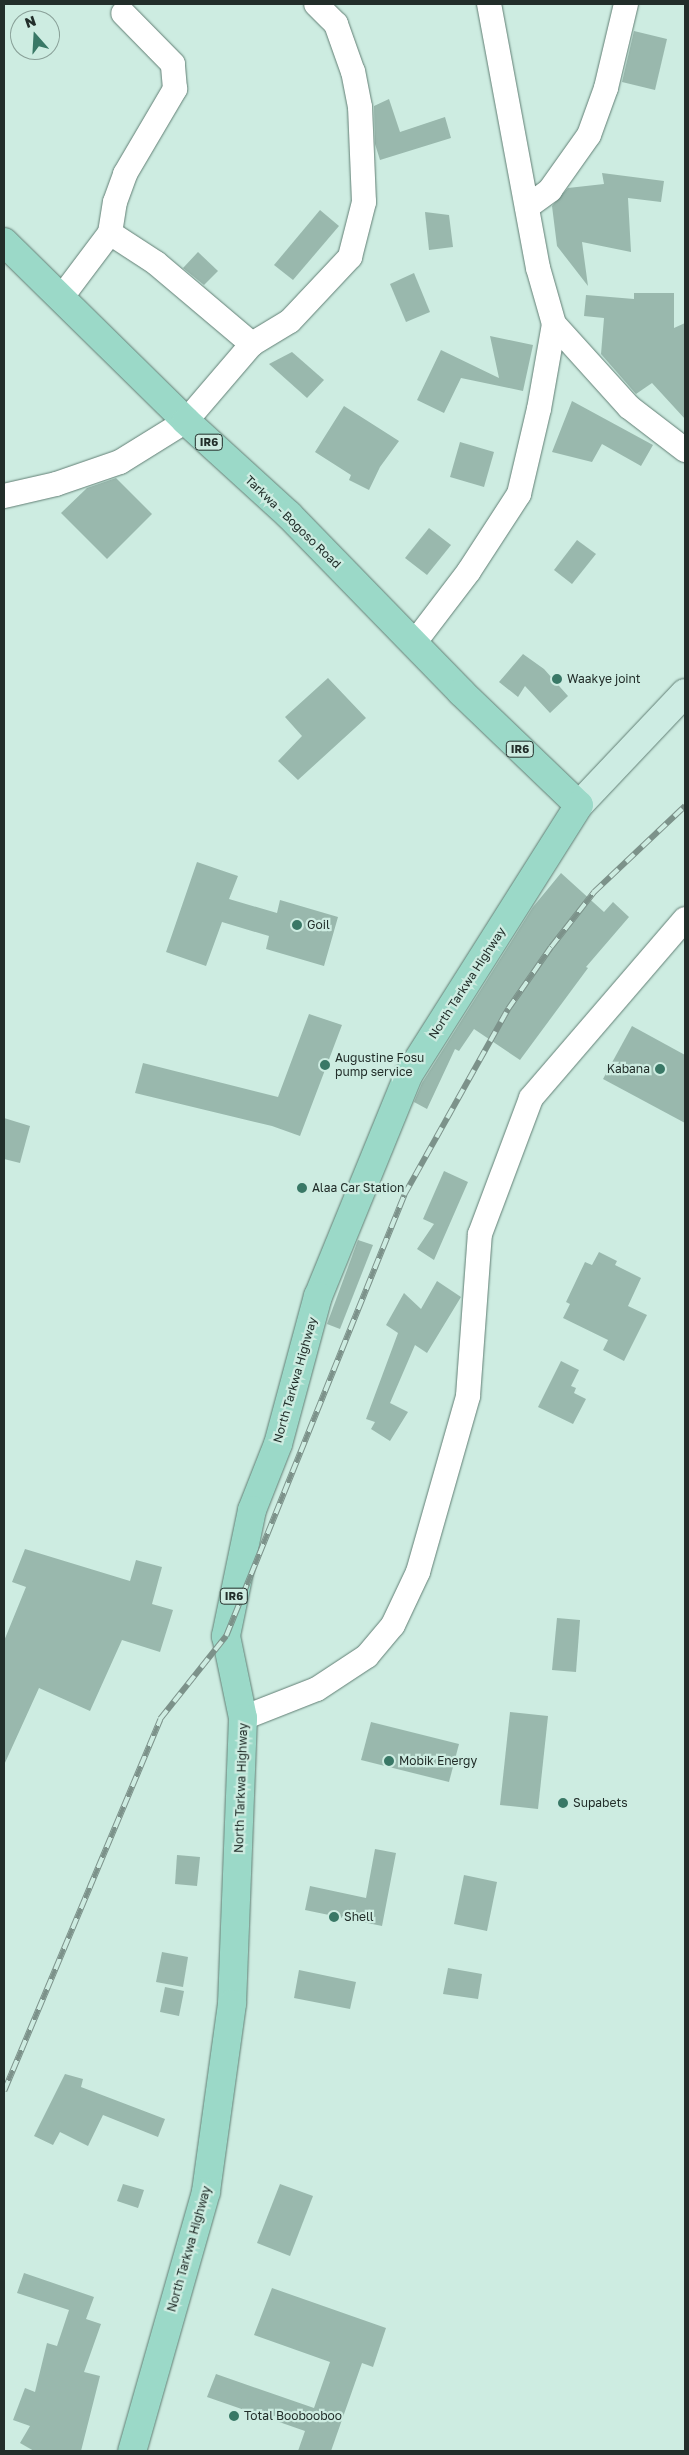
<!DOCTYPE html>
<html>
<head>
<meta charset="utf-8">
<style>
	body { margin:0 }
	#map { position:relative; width:689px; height:2455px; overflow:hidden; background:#cdece1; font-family:"Golos Text",sans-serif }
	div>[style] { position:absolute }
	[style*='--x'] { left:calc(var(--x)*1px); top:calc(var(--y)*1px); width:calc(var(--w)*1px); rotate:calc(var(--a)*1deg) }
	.building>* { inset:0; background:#99b8ad }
	.roads { filter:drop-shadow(0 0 1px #617e74) drop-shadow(0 0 1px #617e74) }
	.minor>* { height:24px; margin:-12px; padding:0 12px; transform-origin:12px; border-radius:12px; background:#fff }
	.secondary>* { height:28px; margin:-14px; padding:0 14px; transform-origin:14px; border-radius:14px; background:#cdece3 }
	.primary>* { height:28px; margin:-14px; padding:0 14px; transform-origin:14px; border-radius:14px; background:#9bd9c8 }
	.rail>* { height:5.5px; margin-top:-2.75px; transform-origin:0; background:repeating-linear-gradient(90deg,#cdece1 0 11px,#7c928a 0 22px); box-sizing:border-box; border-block:1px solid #7c928a }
	.dots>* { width:14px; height:14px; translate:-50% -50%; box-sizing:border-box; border:2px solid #cdece1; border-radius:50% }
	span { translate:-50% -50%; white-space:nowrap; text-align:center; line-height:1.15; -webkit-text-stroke:4.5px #cdece1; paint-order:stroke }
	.shield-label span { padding:1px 4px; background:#cdece1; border:1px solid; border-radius:4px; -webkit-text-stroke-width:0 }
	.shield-label { font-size:11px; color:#222e2a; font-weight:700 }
	.street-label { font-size:12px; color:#222e2a }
	.poi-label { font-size:12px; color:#222e2a }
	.left { translate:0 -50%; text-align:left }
	.right { translate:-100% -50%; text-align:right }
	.frame { position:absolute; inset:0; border:5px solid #222e2a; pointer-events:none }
	.north { position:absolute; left:10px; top:10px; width:50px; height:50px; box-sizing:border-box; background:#cdece1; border:1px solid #89a098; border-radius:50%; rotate:341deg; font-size:14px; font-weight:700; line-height:20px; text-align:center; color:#222e2a }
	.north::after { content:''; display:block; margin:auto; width:18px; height:22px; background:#397866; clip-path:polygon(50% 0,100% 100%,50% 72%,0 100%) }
</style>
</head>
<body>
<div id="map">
	<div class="building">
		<i style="clip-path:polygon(634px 31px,667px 39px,655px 90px,622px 82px)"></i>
		<i style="clip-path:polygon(389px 99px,400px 132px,445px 117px,451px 138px,380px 160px,375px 144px,374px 106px)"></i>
		<i style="clip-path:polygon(602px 173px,664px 181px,661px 202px,628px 198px,631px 252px,582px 242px,588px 286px,557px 246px,552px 206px,568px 188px,604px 184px)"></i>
		<i style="clip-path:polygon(320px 210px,339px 226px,293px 280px,274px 265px)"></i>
		<i style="clip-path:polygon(425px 212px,449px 215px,453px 247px,429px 250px)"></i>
		<i style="clip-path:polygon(198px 252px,218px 271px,204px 285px,183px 268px)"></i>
		<i style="clip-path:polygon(414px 273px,430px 312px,406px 322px,390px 284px)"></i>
		<i style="clip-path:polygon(634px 293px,674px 293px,674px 328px,685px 323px,685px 419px,652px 383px,636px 394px,601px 354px,604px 318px,584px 316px,586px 295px,634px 299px)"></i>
		<i style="clip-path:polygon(490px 336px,533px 345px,523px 391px,461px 378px,444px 413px,417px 400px,441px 350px,499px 378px)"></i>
		<i style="clip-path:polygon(292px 352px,324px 380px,307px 398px,269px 364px)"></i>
		<i style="clip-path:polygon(572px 401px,653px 445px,641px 466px,602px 444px,592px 462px,552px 452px)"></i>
		<i style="clip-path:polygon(344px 406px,399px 441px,380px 467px,369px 490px,349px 480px,351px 475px,315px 452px)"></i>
		<i style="clip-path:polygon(460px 442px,494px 452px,484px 487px,450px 477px)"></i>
		<i style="clip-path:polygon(116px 478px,152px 514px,107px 559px,61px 513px,87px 488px)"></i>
		<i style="clip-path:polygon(429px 528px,451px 545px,427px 575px,405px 558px)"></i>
		<i style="clip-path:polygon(577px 540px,596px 554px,572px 584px,554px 570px)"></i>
		<i style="clip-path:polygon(523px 654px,544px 669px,568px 696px,550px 713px,525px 686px,518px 697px,499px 682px)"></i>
		<i style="clip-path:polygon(328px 678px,366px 718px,298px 780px,278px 761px,302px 736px,285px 717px)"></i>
		<i style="clip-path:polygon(197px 862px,238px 876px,229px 899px,277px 913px,280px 900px,338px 917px,324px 966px,266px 949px,269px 936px,222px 922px,206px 966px,166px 952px)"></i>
		<i style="clip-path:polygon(561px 873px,604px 912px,613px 902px,629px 917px,586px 967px,588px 968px,520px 1060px,474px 1029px,459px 1051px,455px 1049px,427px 1109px,414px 1102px,422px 1083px,533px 907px)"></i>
		<i style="clip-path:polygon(309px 1014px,342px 1025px,300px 1136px,272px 1126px,135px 1093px,143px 1063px,278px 1097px)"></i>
		<i style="clip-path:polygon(632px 1026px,685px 1055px,685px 1123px,603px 1079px)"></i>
		<i style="clip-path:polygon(4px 1118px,30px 1126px,20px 1163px,4px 1159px)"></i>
		<i style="clip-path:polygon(444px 1171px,468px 1182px,434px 1260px,417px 1249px,434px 1224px,423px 1219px)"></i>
		<i style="clip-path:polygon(358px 1240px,373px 1245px,340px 1329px,327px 1324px)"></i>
		<i style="clip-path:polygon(599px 1252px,617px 1261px,615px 1265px,641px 1278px,628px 1306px,647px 1315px,624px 1361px,603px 1350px,608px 1340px,563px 1318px,570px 1304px,566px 1302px,585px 1262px,592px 1265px)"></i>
		<i style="clip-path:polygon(437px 1281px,461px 1297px,427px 1353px,415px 1345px,390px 1403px,408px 1412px,390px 1441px,371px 1429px,375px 1422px,366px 1419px,398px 1333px,386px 1325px,404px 1293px,421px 1309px)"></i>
		<i style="clip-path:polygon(561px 1361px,579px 1370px,571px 1386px,576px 1388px,574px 1393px,586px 1399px,573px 1424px,538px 1407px)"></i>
		<i style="clip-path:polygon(25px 1549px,130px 1581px,136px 1560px,162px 1567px,152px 1604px,173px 1610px,160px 1652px,122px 1640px,90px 1711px,39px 1688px,4px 1765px,4px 1641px,26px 1587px,12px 1582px)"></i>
		<i style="clip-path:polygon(557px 1618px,580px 1620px,576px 1672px,552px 1670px)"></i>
		<i style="clip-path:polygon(510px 1712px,548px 1716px,538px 1809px,500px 1805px)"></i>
		<i style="clip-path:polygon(371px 1722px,459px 1744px,449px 1782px,361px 1760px)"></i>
		<i style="clip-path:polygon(375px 1849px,396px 1853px,382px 1926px,305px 1910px,310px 1886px,366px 1898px)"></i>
		<i style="clip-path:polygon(177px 1855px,200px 1857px,197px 1886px,175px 1884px)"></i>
		<i style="clip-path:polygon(464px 1875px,497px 1882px,487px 1931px,454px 1924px)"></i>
		<i style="clip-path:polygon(162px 1952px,188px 1957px,183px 1987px,156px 1982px)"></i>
		<i style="clip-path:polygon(448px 1968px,482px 1974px,478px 1999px,443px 1994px)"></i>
		<i style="clip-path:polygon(299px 1970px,356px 1982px,350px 2009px,294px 1998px)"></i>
		<i style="clip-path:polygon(165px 1987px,184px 1991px,179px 2016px,160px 2012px)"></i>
		<i style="clip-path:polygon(65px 2074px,83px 2079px,81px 2087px,165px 2119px,158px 2137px,103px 2115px,88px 2146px,60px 2132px,53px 2145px,34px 2136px)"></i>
		<i style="clip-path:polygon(123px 2184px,144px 2190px,138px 2208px,117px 2201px)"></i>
		<i style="clip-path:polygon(280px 2184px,313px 2196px,290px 2256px,257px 2243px)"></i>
		<i style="clip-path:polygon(24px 2273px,94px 2297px,86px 2319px,101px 2324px,84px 2372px,100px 2376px,81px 2451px,34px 2451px,20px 2443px,30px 2426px,13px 2420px,25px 2388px,35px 2392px,47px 2343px,57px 2346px,69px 2310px,17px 2293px)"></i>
		<i style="clip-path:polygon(272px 2288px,386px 2328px,373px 2367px,362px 2363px,331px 2451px,298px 2451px,305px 2431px,207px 2397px,216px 2374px,314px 2408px,330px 2362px,254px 2335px)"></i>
	</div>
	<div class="roads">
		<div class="minor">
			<i style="--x:527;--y:207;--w:29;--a:-36"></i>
			<i style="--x:550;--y:190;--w:67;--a:-54.7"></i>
			<i style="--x:589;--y:135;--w:50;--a:-70.1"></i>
			<i style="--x:606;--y:88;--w:86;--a:-76.6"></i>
			<i style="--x:110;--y:233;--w:55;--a:33.1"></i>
			<i style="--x:156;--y:263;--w:126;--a:40.2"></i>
			<i style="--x:61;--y:298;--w:81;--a:-53"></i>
			<i style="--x:110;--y:233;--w:31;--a:-81"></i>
			<i style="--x:115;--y:202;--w:30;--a:-70"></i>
			<i style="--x:125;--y:174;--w:99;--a:-59.5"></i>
			<i style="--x:175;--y:89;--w:25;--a:-95"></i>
			<i style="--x:173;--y:64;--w:71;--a:-134.4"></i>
			<i style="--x:554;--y:324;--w:112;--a:47.9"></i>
			<i style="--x:629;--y:407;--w:71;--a:37.5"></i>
			<i style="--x:4;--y:496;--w:53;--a:-13"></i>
			<i style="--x:56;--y:484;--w:68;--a:-19"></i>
			<i style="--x:120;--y:462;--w:78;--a:-31.8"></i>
			<i style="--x:186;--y:421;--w:101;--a:-49.4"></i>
			<i style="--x:252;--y:344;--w:44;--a:-31.2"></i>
			<i style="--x:290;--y:321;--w:88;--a:-46.8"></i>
			<i style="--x:350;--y:257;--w:57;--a:-75.7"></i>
			<i style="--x:364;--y:202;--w:95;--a:-92.4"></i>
			<i style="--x:360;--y:107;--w:36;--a:-101"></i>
			<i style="--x:353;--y:72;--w:51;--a:-109.5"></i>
			<i style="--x:336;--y:24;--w:28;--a:-135"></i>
			<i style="--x:415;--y:642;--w:89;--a:-52.7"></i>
			<i style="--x:469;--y:571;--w:92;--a:-57"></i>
			<i style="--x:519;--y:494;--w:87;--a:-76.8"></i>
			<i style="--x:539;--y:409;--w:86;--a:-80"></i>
			<i style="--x:554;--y:324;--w:58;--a:-105.9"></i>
			<i style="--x:538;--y:268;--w:269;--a:-100.5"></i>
			<i style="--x:243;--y:1718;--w:79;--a:-21.4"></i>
			<i style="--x:317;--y:1689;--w:60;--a:-33.4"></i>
			<i style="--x:367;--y:1656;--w:40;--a:-50"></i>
			<i style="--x:393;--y:1625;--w:59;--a:-64.7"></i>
			<i style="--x:418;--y:1572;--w:183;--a:-74.1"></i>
			<i style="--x:468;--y:1396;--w:162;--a:-85.8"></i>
			<i style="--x:480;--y:1234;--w:145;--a:-69.4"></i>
			<i style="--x:531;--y:1098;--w:236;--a:-49.3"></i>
		</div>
		<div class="secondary">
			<i style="--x:579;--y:805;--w:154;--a:-46.6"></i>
		</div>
		<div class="primary">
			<i style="--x:4;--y:242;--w:255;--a:44.5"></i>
			<i style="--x:186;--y:421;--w:139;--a:42.4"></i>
			<i style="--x:289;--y:515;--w:247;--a:45.8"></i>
			<i style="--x:461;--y:692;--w:163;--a:43.8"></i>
			<i style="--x:579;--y:805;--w:320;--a:122.3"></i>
			<i style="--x:408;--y:1076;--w:238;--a:112.2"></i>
			<i style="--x:318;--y:1296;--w:153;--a:105.1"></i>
			<i style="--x:278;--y:1444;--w:71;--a:111.5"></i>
			<i style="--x:252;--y:1510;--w:129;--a:101.7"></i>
			<i style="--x:226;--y:1636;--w:84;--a:78.3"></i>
			<i style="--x:243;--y:1718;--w:286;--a:92.2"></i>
			<i style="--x:232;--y:2004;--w:190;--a:97.9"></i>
			<i style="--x:206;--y:2192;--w:269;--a:105.9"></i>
		</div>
	</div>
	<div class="rail">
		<i style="--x:4;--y:2091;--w:403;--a:-67.2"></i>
		<i style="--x:160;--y:1719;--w:106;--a:-51.5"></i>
		<i style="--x:226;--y:1636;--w:476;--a:-68"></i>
		<i style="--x:404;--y:1195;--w:213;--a:-60.8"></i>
		<i style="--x:508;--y:1009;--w:75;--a:-55.3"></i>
		<i style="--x:551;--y:947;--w:70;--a:-52"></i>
		<i style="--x:594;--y:892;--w:125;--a:-43.4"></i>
	</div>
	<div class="dots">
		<i style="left:557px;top:679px;background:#397866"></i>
		<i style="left:297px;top:925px;background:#397866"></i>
		<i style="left:325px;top:1065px;background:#397866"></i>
		<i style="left:660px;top:1069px;background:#397866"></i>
		<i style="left:302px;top:1188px;background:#397866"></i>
		<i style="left:389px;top:1761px;background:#397866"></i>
		<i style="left:563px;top:1803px;background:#397866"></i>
		<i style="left:334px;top:1917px;background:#397866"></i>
		<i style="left:234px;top:2416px;background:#397866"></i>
	</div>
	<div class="shield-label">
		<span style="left:209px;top:442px">IR6</span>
		<span style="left:520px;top:749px">IR6</span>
		<span style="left:234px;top:1596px">IR6</span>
	</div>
	<div class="street-label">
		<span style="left:293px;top:522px;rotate:44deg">Tarkwa - Bogoso Road</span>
		<span style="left:467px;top:983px;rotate:-57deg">North Tarkwa Highway</span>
		<span style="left:295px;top:1380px;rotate:-74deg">North Tarkwa Highway</span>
		<span style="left:241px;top:1788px;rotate:-88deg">North Tarkwa Highway</span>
		<span style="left:189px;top:2249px;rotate:-74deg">North Tarkwa Highway</span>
	</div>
	<div class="poi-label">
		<span class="left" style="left:567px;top:679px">Waakye joint</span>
		<span class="left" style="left:307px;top:925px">Goil</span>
		<span class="left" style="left:335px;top:1065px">Augustine Fosu<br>pump service</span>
		<span class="right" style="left:650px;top:1069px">Kabana</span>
		<span class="left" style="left:312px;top:1188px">Alaa Car Station</span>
		<span class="left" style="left:399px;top:1761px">Mobik Energy</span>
		<span class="left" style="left:573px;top:1803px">Supabets</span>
		<span class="left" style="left:344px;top:1917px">Shell</span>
		<span class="left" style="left:244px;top:2416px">Total Boobooboo</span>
	</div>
	<div class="frame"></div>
	<div class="north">N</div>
</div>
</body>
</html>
